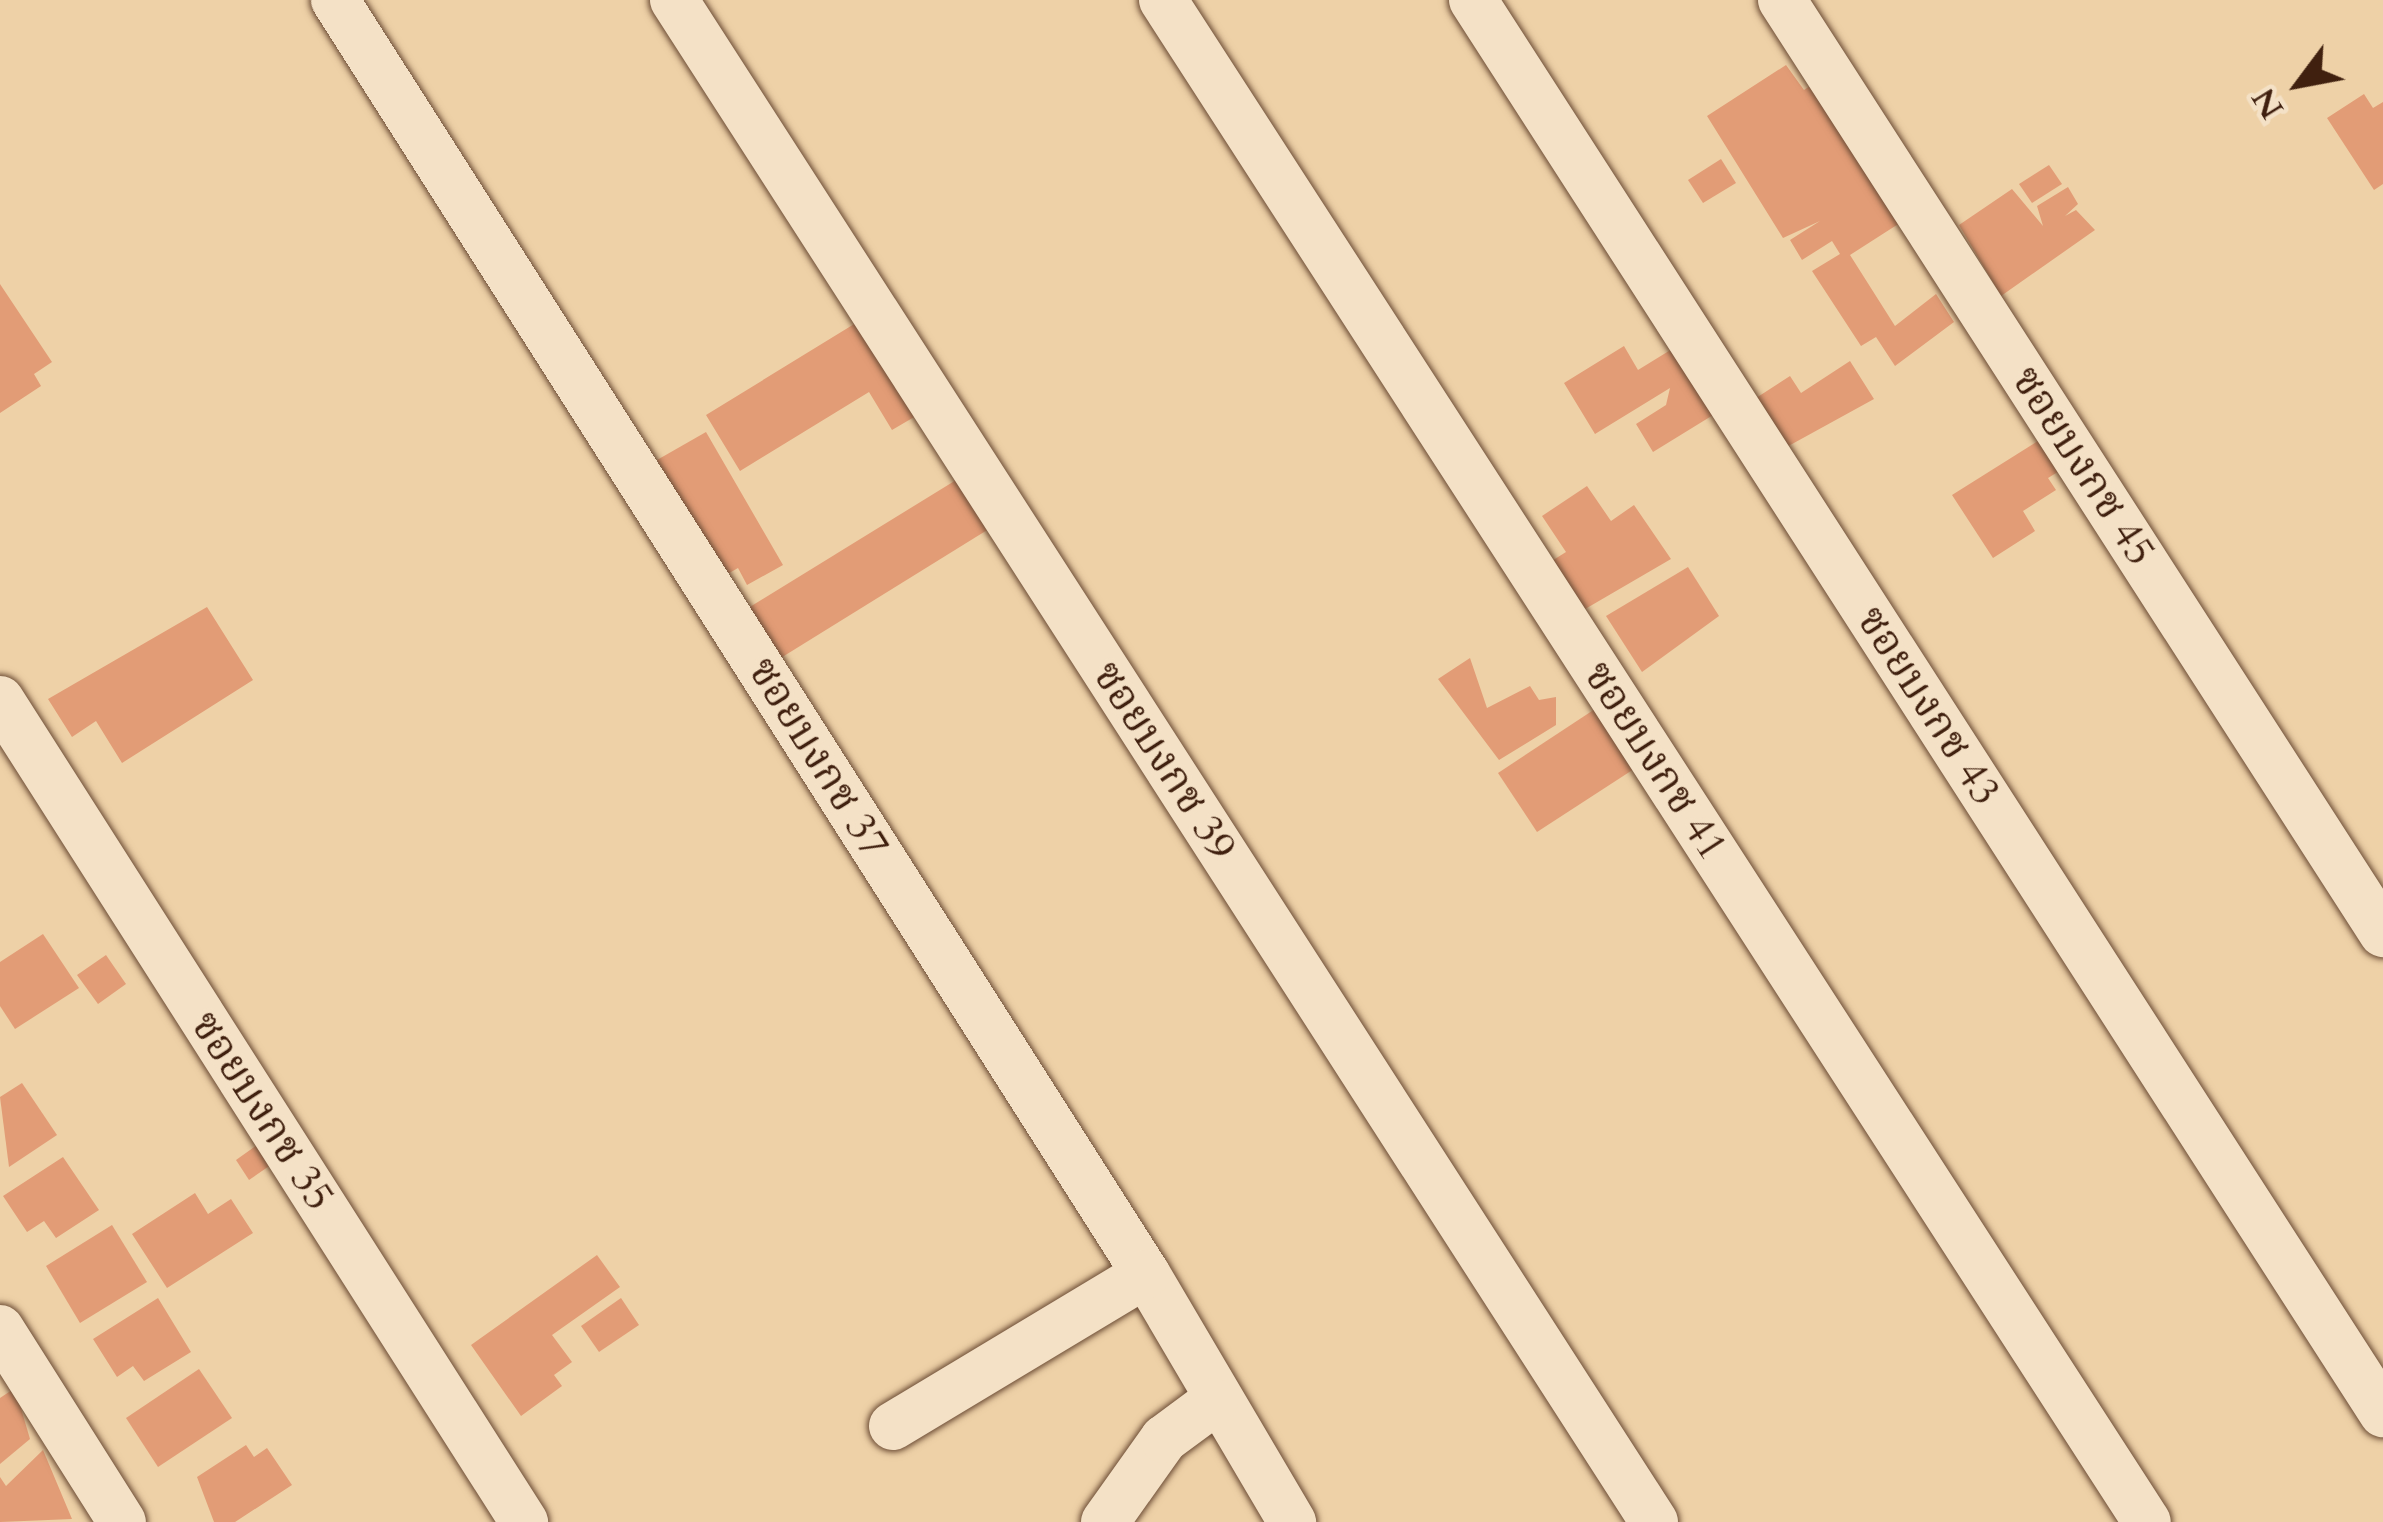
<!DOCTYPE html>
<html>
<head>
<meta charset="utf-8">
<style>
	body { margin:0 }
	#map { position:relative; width:2383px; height:1522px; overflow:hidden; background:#eed1a7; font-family:Cardo,"Noto Serif Thai",serif }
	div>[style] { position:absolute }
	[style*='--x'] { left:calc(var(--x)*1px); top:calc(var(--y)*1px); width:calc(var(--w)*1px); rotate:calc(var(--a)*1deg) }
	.building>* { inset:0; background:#e29c76 }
	.roads { filter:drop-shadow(0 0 3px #6c4c35) drop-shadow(0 0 3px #6c4c35) }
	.minor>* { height:48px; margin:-24px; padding:0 24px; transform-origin:24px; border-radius:24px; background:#f4e1c6 }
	span { translate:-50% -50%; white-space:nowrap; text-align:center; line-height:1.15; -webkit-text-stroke:10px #f4e1c6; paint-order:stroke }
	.street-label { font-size:42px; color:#40200f }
	.north { position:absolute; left:2239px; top:24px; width:120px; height:120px; -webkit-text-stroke:9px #f4e1c6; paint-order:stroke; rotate:238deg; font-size:33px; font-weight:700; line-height:48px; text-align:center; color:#40200f }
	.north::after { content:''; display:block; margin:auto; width:42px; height:54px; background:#40200f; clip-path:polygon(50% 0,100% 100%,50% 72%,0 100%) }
</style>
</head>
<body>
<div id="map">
	<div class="building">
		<i style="clip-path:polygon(1786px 65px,1804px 90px,1816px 82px,1903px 221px,1850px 255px,1895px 326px,1936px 294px,1954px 322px,1895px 366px,1876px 337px,1861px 346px,1812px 271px,1840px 254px,1832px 241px,1802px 260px,1790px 240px,1820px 221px,1783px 238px,1707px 116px)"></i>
		<i style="clip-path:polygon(2364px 94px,2373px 108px,2383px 102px,2383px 184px,2374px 190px,2327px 118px)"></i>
		<i style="clip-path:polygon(1721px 159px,1736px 183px,1703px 203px,1688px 180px)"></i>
		<i style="clip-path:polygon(2049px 165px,2062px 184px,2032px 203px,2019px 184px)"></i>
		<i style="clip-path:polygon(2068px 187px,2078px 204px,2065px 216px,2076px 210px,2095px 230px,2001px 296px,1959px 225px,2012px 189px,2043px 226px,2037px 206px)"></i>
		<i style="clip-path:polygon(0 284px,52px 362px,34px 374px,41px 386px,0 413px)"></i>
		<i style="clip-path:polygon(864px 318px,921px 413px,892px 430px,869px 392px,740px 471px,706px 415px)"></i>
		<i style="clip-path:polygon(1624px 346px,1638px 370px,1677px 346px,1718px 412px,1653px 452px,1636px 424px,1666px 405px,1670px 388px,1595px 434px,1564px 383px)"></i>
		<i style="clip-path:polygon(1850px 361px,1874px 399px,1783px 449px,1753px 400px,1790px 376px,1801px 393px)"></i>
		<i style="clip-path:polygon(706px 432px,783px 565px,747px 585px,738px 568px,724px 576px,657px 460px)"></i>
		<i style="clip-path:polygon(2041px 439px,2061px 470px,2048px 478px,2056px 490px,2023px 511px,2035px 531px,1993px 558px,1952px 495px)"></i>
		<i style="clip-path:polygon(974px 469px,1005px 519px,771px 664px,740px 613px)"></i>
		<i style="clip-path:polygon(1587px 486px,1611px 521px,1634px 505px,1671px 559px,1580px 612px,1547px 564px,1566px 552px,1542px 516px)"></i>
		<i style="clip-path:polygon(1688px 567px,1719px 616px,1642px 672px,1606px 616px)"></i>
		<i style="clip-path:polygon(207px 607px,253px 680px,122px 763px,96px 721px,72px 737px,48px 699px)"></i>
		<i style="clip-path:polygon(1470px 658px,1487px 708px,1530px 686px,1539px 700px,1556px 697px,1556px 725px,1499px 760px,1438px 679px)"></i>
		<i style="clip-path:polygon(1595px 709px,1634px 769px,1537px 832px,1498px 773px)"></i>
		<i style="clip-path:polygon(43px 934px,79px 988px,15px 1029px,0 1006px,0 962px)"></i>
		<i style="clip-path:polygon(106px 955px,126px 984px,98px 1004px,77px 975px)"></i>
		<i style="clip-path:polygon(22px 1083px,57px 1135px,9px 1167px,0 1097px)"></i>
		<i style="clip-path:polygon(267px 1138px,281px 1158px,249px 1180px,236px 1160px)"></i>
		<i style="clip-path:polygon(63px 1157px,99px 1210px,56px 1238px,44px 1221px,27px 1232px,3px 1196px)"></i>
		<i style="clip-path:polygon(195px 1193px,208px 1214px,231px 1199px,253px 1233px,167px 1288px,132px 1234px)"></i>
		<i style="clip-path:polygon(112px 1225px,147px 1282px,80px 1323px,46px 1266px)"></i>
		<i style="clip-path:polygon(597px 1255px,620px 1287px,552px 1335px,572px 1362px,554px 1375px,562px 1386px,521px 1416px,471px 1345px)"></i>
		<i style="clip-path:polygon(158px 1298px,191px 1352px,144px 1381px,133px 1366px,117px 1377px,93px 1339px)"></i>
		<i style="clip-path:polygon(621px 1298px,639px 1325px,599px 1352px,581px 1326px)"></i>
		<i style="clip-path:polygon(199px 1369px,232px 1418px,158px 1467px,126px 1418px)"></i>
		<i style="clip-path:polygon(15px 1388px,30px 1439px,0 1464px,0 1398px)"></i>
		<i style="clip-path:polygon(246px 1445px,254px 1457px,267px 1448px,292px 1485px,235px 1522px,214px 1522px,197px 1477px)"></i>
		<i style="clip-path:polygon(43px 1450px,72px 1519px,0 1522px,0 1477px,6px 1486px)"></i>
	</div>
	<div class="roads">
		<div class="minor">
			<i style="--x:335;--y:0;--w:1510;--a:57.52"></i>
			<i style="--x:1146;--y:1274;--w:288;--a:59.5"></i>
			<i style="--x:674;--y:0;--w:1810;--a:57.22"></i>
			<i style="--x:1163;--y:0;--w:1812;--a:57.12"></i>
			<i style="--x:1473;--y:0;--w:1681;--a:57.22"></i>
			<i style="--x:1782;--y:0;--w:1110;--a:57.21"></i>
			<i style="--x:0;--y:700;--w:975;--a:57.48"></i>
			<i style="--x:0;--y:1329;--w:228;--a:57.7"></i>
			<i style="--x:893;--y:1426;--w:295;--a:-31"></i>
			<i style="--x:1105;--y:1522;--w:102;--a:-54.6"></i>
			<i style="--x:1164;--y:1439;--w:62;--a:-36.5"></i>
		</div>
	</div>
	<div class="street-label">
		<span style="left:2083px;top:466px;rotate:57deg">ซอยบงกช 45</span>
		<span style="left:1928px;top:706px;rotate:57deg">ซอยบงกช 43</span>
		<span style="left:818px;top:758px;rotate:58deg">ซอยบงกช 37</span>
		<span style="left:1164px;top:761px;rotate:57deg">ซอยบงกช 39</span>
		<span style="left:1655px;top:761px;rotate:57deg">ซอยบงกช 41</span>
		<span style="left:262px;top:1111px;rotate:57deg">ซอยบงกช 35</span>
	</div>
	<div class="north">N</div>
</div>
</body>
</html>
